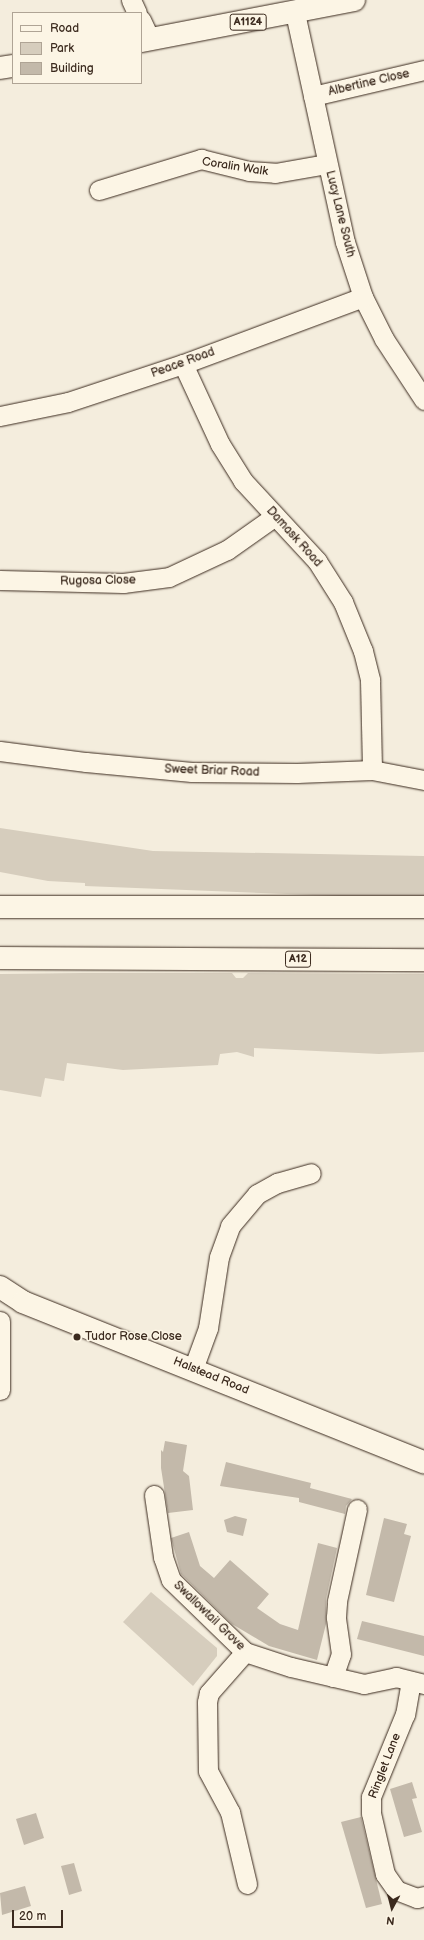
<!DOCTYPE html>
<html>
<head>
<meta charset="utf-8">
<style>
	body { margin:0 }
	#map { position:relative; width:424px; height:1940px; overflow:hidden; background:#f4eddd; font-family:"Balsamiq Sans",sans-serif }
	div>[style] { position:absolute }
	[style*='--x'] { left:calc(var(--x)*1px); top:calc(var(--y)*1px); width:calc(var(--w)*1px); rotate:calc(var(--a)*1deg) }
	.green>* { inset:0; background:#d6cdbd }
	.building>* { inset:0; background:#c3b9aa }
	.roads { filter:drop-shadow(0 0 1px #3b2a1e) drop-shadow(0 0 1px #3b2a1e) }
	.minor>* { height:19px; margin:-9.5px; padding:0 9.5px; transform-origin:9.5px; border-radius:9.5px; background:#fcf5e5 }
	.tertiary>* { height:22px; margin:-11px; padding:0 11px; transform-origin:11px; border-radius:11px; background:#fcf5e5 }
	.primary>* { height:22px; margin:-11px; padding:0 11px; transform-origin:11px; border-radius:11px; background:#fcf5e5 }
	.trunk>* { height:22px; margin:-11px; padding:0 11px; transform-origin:11px; border-radius:11px; background:#fcf5e5 }
	.dots>* { width:11px; height:11px; translate:-50% -50%; box-sizing:border-box; border:2px solid #fcf5e5; border-radius:50% }
	span { translate:-50% -50%; white-space:nowrap; text-align:center; line-height:1.15; -webkit-text-stroke:3px #fcf5e5; paint-order:stroke }
	.shield-label span { padding:1px 3px; background:#fcf5e5; border:1px solid; border-radius:3px; -webkit-text-stroke-width:0 }
	.shield-label { font-size:11px; color:#3b2a1e; font-weight:700 }
	.street-label { font-size:12px; color:#3b2a1e }
	.poi-label { font-size:12px; color:#3b2a1e }
	.left { translate:0 -50%; text-align:left }
	.legend { position:absolute; left:12px; top:12px; width:130px; height:72px; box-sizing:border-box; background:#fcf5e5; border:1px solid #afa495; margin:0; padding:5px 7px; list-style:none; font-size:12px; color:#3b2a1e }
	.legend li { display:flex; align-items:center; gap:8px; height:20px }
	.legend b { width:20px; border:1px solid #afa495 }
	.north { position:absolute; left:372px; top:1888px; width:40px; height:40px; -webkit-text-stroke:3px #fcf5e5; paint-order:stroke; rotate:187deg; font-size:11px; font-weight:700; line-height:16px; text-align:center; color:#3b2a1e }
	.north::after { content:''; display:block; margin:auto; width:14px; height:18px; background:#3b2a1e; clip-path:polygon(50% 0,100% 100%,50% 72%,0 100%) }
	.scale { position:absolute; left:12px; top:1910px; width:51px; height:18px; box-sizing:border-box; border:2px solid #3b2a1e; border-top:0; padding-left:5px; font-size:12px; line-height:14px; white-space:nowrap; color:#3b2a1e; -webkit-text-stroke:3px #fcf5e5; paint-order:stroke }
</style>
</head>
<body>
<div id="map">
	<div class="green">
		<i style="clip-path:polygon(0 828px,153px 851px,424px 856px,424px 896px,339px 896px,85px 886px,85px 883px,48px 881px,0 872px)"></i>
		<i style="clip-path:polygon(82px 973px,232px 973px,236px 978px,243px 978px,248px 973px,424px 974px,424px 1052px,379px 1054px,254px 1048px,254px 1057px,237px 1052px,220px 1054px,218px 1065px,123px 1070px,67px 1063px,64px 1081px,45px 1078px,41px 1097px,0 1090px,0 974px)"></i>
		<i style="clip-path:polygon(151px 1592px,217px 1648px,217px 1656px,193px 1686px,123px 1622px)"></i>
	</div>
	<div class="building">
		<i style="clip-path:polygon(165px 1441px,187px 1445px,183px 1471px,189px 1476px,193px 1510px,168px 1513px,161px 1468px,161px 1450px,163px 1452px)"></i>
		<i style="clip-path:polygon(226px 1462px,311px 1483px,310px 1488px,352px 1499px,346px 1506px,345px 1514px,299px 1502px,299px 1498px,220px 1486px)"></i>
		<i style="clip-path:polygon(235px 1516px,247px 1519px,243px 1536px,227px 1532px,224px 1520px)"></i>
		<i style="clip-path:polygon(384px 1518px,407px 1524px,404px 1534px,411px 1536px,394px 1602px,366px 1595px)"></i>
		<i style="clip-path:polygon(189px 1532px,200px 1566px,214px 1578px,230px 1560px,269px 1594px,257px 1608px,280px 1624px,298px 1630px,318px 1543px,337px 1548px,326px 1599px,326px 1624px,317px 1660px,269px 1646px,232px 1624px,181px 1574px,171px 1538px)"></i>
		<i style="clip-path:polygon(362px 1621px,424px 1636px,424px 1656px,357px 1639px)"></i>
		<i style="clip-path:polygon(412px 1782px,417px 1798px,412px 1799px,422px 1832px,404px 1837px,390px 1789px)"></i>
		<i style="clip-path:polygon(36px 1813px,44px 1838px,24px 1845px,16px 1819px)"></i>
		<i style="clip-path:polygon(361px 1817px,382px 1904px,366px 1908px,341px 1822px)"></i>
		<i style="clip-path:polygon(74px 1863px,82px 1891px,69px 1895px,61px 1866px)"></i>
		<i style="clip-path:polygon(25px 1886px,31px 1906px,2px 1915px,0 1893px)"></i>
	</div>
	<div class="roads">
		<div class="minor">
			<i style="--x:131;--y:0;--w:14;--a:65"></i>
			<i style="--x:295;--y:13;--w:234;--a:77.7"></i>
			<i style="--x:345;--y:242;--w:58;--a:71.9"></i>
			<i style="--x:363;--y:297;--w:47;--a:63.4"></i>
			<i style="--x:384;--y:339;--w:73;--a:56.7"></i>
			<i style="--x:141;--y:20;--w:21;--a:65"></i>
			<i style="--x:313;--y:96;--w:114;--a:-13.2"></i>
			<i style="--x:99;--y:190;--w:107;--a:-16.9"></i>
			<i style="--x:201;--y:159;--w:49;--a:14"></i>
			<i style="--x:249;--y:171;--w:26;--a:4"></i>
			<i style="--x:275;--y:173;--w:53;--a:-9.8"></i>
			<i style="--x:183;--y:364;--w:88;--a:65.2"></i>
			<i style="--x:220;--y:444;--w:44;--a:58.1"></i>
			<i style="--x:243;--y:481;--w:109;--a:47.2"></i>
			<i style="--x:317;--y:561;--w:49;--a:57.6"></i>
			<i style="--x:343;--y:602;--w:53;--a:67.8"></i>
			<i style="--x:363;--y:651;--w:30;--a:76"></i>
			<i style="--x:370;--y:680;--w:90;--a:88.7"></i>
			<i style="--x:0;--y:416;--w:69;--a:-11.6"></i>
			<i style="--x:68;--y:402;--w:121;--a:-18.3"></i>
			<i style="--x:183;--y:364;--w:192;--a:-20.4"></i>
			<i style="--x:0;--y:580;--w:123;--a:1.4"></i>
			<i style="--x:123;--y:583;--w:46;--a:-7.4"></i>
			<i style="--x:169;--y:577;--w:64;--a:-25"></i>
			<i style="--x:227;--y:550;--w:59;--a:-35.3"></i>
			<i style="--x:0;--y:751;--w:87;--a:7.3"></i>
			<i style="--x:86;--y:762;--w:106;--a:5.4"></i>
			<i style="--x:192;--y:772;--w:105;--a:0.5"></i>
			<i style="--x:297;--y:773;--w:75;--a:-2.3"></i>
			<i style="--x:372;--y:770;--w:53;--a:10.9"></i>
			<i style="--x:0;--y:1321;--w:69;--a:90"></i>
			<i style="--x:193;--y:1369;--w:44;--a:-69.9"></i>
			<i style="--x:208;--y:1328;--w:72;--a:-81.2"></i>
			<i style="--x:219;--y:1257;--w:33;--a:-70"></i>
			<i style="--x:230;--y:1226;--w:42;--a:-49.8"></i>
			<i style="--x:257;--y:1194;--w:23;--a:-29"></i>
			<i style="--x:277;--y:1183;--w:35;--a:-16"></i>
			<i style="--x:154;--y:1495;--w:63;--a:81.7"></i>
			<i style="--x:163;--y:1557;--w:24;--a:71"></i>
			<i style="--x:171;--y:1580;--w:103;--a:44.2"></i>
			<i style="--x:245;--y:1652;--w:48;--a:18.1"></i>
			<i style="--x:291;--y:1667;--w:75;--a:13.1"></i>
			<i style="--x:364;--y:1684;--w:33;--a:-12"></i>
			<i style="--x:396;--y:1677;--w:29;--a:14"></i>
			<i style="--x:245;--y:1652;--w:55;--a:131.3"></i>
			<i style="--x:209;--y:1693;--w:9;--a:103"></i>
			<i style="--x:207;--y:1702;--w:69;--a:89.2"></i>
			<i style="--x:208;--y:1771;--w:47;--a:61.8"></i>
			<i style="--x:230;--y:1812;--w:74;--a:76.7"></i>
			<i style="--x:333;--y:1677;--w:24;--a:-71"></i>
			<i style="--x:341;--y:1654;--w:37;--a:-98"></i>
			<i style="--x:336;--y:1617;--w:16;--a:-86"></i>
			<i style="--x:337;--y:1601;--w:94;--a:-77.7"></i>
			<i style="--x:411;--y:1681;--w:34;--a:100"></i>
			<i style="--x:405;--y:1714;--w:90;--a:112.3"></i>
			<i style="--x:371;--y:1797;--w:16;--a:90"></i>
			<i style="--x:371;--y:1813;--w:63;--a:77.1"></i>
			<i style="--x:385;--y:1874;--w:19;--a:55"></i>
			<i style="--x:396;--y:1890;--w:22;--a:21"></i>
			<i style="--x:417;--y:1898;--w:7;--a:-16"></i>
		</div>
		<div class="tertiary">
			<i style="--x:0;--y:1287;--w:27;--a:33"></i>
			<i style="--x:23;--y:1302;--w:432;--a:21.8"></i>
		</div>
		<div class="primary">
			<i style="--x:141;--y:41;--w:217;--a:-10.9"></i>
			<i style="--x:0;--y:68;--w:13;--a:-9"></i>
		</div>
		<div class="trunk">
			<i style="--x:0;--y:907;--w:424;--a:0"></i>
			<i style="--x:0;--y:958;--w:424;--a:0.3"></i>
		</div>
	</div>
	<div class="dots">
		<i style="left:77px;top:1337px;background:#3b2a1e"></i>
	</div>
	<div class="shield-label">
		<span style="left:248px;top:22px">A1124</span>
		<span style="left:298px;top:959px">A12</span>
	</div>
	<div class="street-label">
		<span style="left:369px;top:83px;rotate:-13deg">Albertine Close</span>
		<span style="left:235px;top:167px;rotate:9deg">Coralin Walk</span>
		<span style="left:340px;top:214px;rotate:76deg">Lucy Lane South</span>
		<span style="left:183px;top:363px;rotate:-20deg">Peace Road</span>
		<span style="left:294px;top:537px;rotate:48deg">Damask Road</span>
		<span style="left:98px;top:581px;rotate:-1deg">Rugosa Close</span>
		<span style="left:212px;top:771px;rotate:2deg">Sweet Briar Road</span>
		<span style="left:211px;top:1376px;rotate:22deg">Halstead Road</span>
		<span style="left:209px;top:1616px;rotate:44deg">Swallowtail Grove</span>
		<span style="left:385px;top:1766px;rotate:-69deg">Ringlet Lane</span>
	</div>
	<div class="poi-label">
		<span class="left" style="left:85px;top:1337px">Tudor Rose Close</span>
	</div>
	<ul class="legend">
	<li><b style="height:5px;background:#fcf5e5"></b>Road</li>
	<li><b style="height:11px;background:#d6cdbd"></b>Park</li>
	<li><b style="height:11px;background:#c3b9aa"></b>Building</li>
	</ul>
	<div class="north">N</div>
	<div class="scale">20 m</div>
</div>
</body>
</html>
